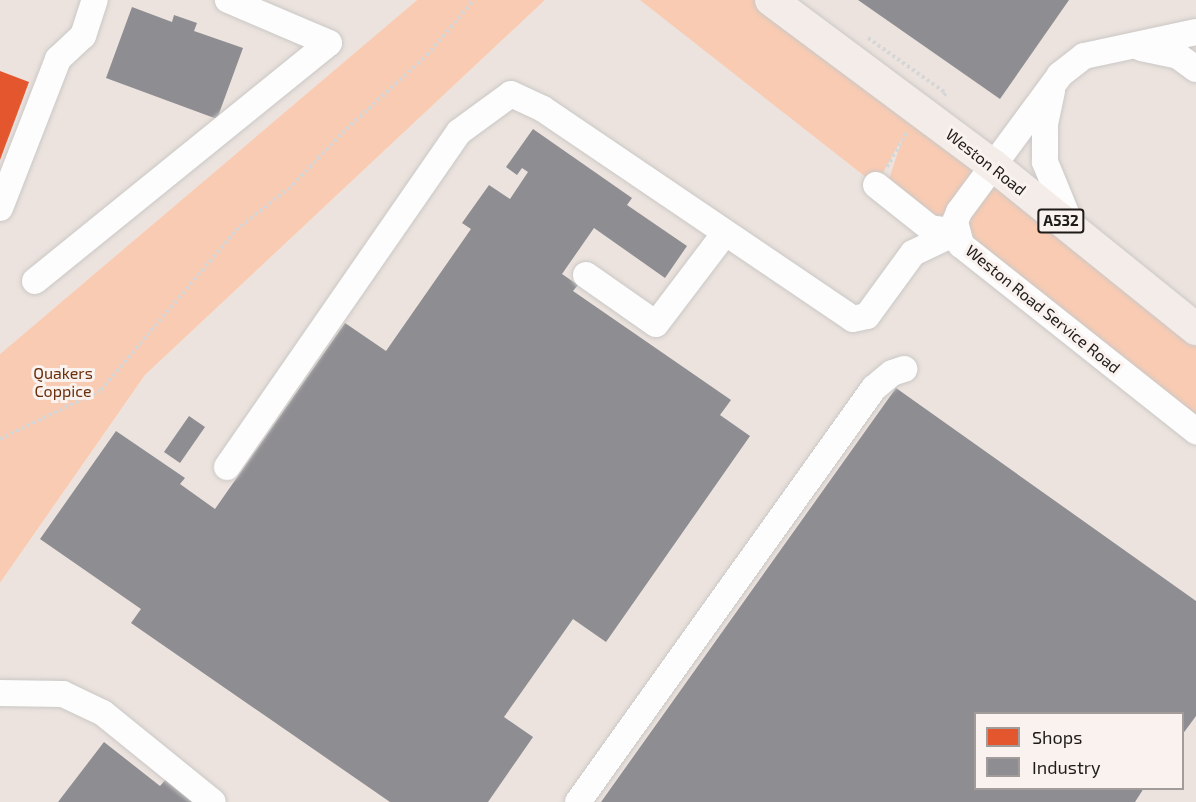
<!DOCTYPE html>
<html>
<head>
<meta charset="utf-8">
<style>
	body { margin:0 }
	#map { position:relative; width:1196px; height:802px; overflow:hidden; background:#f6f3f1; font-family:"Exo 2",sans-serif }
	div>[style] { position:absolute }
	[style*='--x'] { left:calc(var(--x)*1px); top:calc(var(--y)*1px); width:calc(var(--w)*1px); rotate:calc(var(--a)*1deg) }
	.built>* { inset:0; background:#ece3de }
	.green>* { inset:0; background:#f9cbb3 }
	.shops>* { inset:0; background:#e4572e }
	.industry>* { inset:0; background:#8d8d92 }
	.path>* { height:4px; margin-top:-2px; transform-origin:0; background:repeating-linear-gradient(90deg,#d7d6d6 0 3px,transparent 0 6px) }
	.roads { filter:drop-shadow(0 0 2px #cac8c6) drop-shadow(0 0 2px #cac8c6) }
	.minor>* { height:26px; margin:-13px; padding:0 13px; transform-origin:13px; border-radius:13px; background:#fefdfd }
	.major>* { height:32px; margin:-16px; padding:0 16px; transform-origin:16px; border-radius:16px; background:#f3ece8 }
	span { translate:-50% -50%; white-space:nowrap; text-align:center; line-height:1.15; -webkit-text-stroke:6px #f9f2ee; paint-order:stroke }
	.shield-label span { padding:2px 4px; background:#f9f2ee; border:2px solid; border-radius:4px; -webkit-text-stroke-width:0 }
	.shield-label { font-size:15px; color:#1e1b19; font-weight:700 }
	.street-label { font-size:16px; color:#1e1b19 }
	.park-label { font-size:16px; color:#6a300d }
	.legend { position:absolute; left:974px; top:712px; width:210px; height:78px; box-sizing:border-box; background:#f9f2ee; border:2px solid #a19c99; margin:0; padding:8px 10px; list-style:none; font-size:18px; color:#1e1b19 }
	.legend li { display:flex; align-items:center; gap:12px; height:30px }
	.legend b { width:30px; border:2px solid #a19c99 }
</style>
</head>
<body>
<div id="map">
	<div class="built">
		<i style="clip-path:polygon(0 0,417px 0,0 354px)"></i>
		<i style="clip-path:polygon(evenodd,545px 0,1196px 0,1196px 802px,0 802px,0 583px,145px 375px,545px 0,976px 714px,1182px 714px,1182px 788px,976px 788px,976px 714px)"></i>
	</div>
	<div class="green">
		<i style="clip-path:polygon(417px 0,545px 0,145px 375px,0 583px,0 354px)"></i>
		<i style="clip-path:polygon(640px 0,771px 0,1196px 329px,1196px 432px,885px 192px,902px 139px,876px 185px)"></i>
	</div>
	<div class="shops">
		<i style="clip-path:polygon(0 71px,29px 82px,0 160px)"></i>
	</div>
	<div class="industry">
		<i style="clip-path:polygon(858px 0,1069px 0,1000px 99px)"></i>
		<i style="clip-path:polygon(132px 7px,172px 22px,174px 15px,197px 23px,194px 31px,243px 48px,217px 119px,106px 78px)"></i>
		<i style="clip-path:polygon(533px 129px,632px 198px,627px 205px,687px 246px,665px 278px,594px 228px,562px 274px,578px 285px,573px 291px,731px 400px,720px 415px,750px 436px,606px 642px,573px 619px,504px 717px,533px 737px,488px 802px,390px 802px,131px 623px,141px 609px,40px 539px,116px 431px,185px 478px,180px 484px,215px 509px,345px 323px,386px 351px,471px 229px,462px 223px,489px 185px,510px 199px,528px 172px,522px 168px,517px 175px,506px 167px)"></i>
		<i style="clip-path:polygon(896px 388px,1196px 601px,1196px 716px,1182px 735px,1182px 714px,976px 714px,976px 788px,1144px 788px,1135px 802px,601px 802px)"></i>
		<i style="clip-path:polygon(189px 416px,205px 427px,180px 463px,164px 452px)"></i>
		<i style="clip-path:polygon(104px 742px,160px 786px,167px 778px,198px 802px,58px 802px)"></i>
	</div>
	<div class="path">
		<i style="--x:868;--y:38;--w:95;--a:35.2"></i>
		<i style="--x:946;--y:93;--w:6;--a:135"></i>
		<i style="--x:887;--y:167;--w:40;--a:-60.3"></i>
		<i style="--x:0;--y:439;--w:112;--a:-25.9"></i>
		<i style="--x:101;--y:390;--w:209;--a:-49.8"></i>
		<i style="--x:236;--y:230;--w:73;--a:-38.3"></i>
		<i style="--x:293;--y:185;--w:71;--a:-46.7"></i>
		<i style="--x:342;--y:133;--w:115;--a:-42.5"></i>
		<i style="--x:427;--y:55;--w:72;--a:-49.5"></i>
	</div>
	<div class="roads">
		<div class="minor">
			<i style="--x:1196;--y:32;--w:115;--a:167.9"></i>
			<i style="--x:1084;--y:56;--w:31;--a:142"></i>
			<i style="--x:1060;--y:75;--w:170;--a:126.4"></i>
			<i style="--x:959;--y:212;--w:11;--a:112"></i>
			<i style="--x:955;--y:222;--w:24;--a:75"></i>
			<i style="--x:961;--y:245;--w:300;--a:38.4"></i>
			<i style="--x:1141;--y:48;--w:38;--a:12"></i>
			<i style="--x:1178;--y:56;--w:22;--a:36"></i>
			<i style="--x:1052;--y:91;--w:34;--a:102"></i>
			<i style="--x:1045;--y:124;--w:38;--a:90"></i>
			<i style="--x:1045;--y:162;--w:68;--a:67.6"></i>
			<i style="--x:876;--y:185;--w:69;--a:38.5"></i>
			<i style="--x:930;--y:228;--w:27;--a:8"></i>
			<i style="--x:0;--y:208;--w:160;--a:-68.7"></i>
			<i style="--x:58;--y:59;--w:34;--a:-43"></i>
			<i style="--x:83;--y:36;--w:38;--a:-72"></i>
			<i style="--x:586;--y:275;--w:85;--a:35"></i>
			<i style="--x:656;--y:324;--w:114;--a:-52.8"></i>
			<i style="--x:35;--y:281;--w:378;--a:-39"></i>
			<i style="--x:329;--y:43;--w:110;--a:-156.9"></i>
			<i style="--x:227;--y:467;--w:407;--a:-55.3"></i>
			<i style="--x:459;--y:132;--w:64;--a:-36.2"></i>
			<i style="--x:511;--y:94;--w:35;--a:25"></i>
			<i style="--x:543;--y:109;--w:374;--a:34.1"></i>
			<i style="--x:853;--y:319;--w:14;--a:-12"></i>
			<i style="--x:867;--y:316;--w:78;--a:-53.9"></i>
			<i style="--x:913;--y:253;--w:49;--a:-25.5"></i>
			<i style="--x:0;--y:693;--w:63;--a:0.9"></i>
			<i style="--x:63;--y:694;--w:44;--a:25.4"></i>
			<i style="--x:103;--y:713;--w:141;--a:39"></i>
			<i style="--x:578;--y:802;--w:509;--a:-54.44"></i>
			<i style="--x:874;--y:388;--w:23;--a:-40"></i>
			<i style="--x:892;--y:373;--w:13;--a:-18"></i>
		</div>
		<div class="major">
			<i style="--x:771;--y:0;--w:278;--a:36.7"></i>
			<i style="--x:994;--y:166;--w:260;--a:38.9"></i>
		</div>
	</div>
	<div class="shield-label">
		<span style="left:1061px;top:221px">A532</span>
	</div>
	<div class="street-label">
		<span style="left:986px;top:162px;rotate:38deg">Weston Road</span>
		<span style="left:1043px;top:309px;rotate:39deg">Weston Road Service Road</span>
	</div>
	<div class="park-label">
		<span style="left:63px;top:382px">Quakers<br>Coppice</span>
	</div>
	<ul class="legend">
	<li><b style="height:16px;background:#e4572e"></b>Shops</li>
	<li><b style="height:16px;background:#8d8d92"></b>Industry</li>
	</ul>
</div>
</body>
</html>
